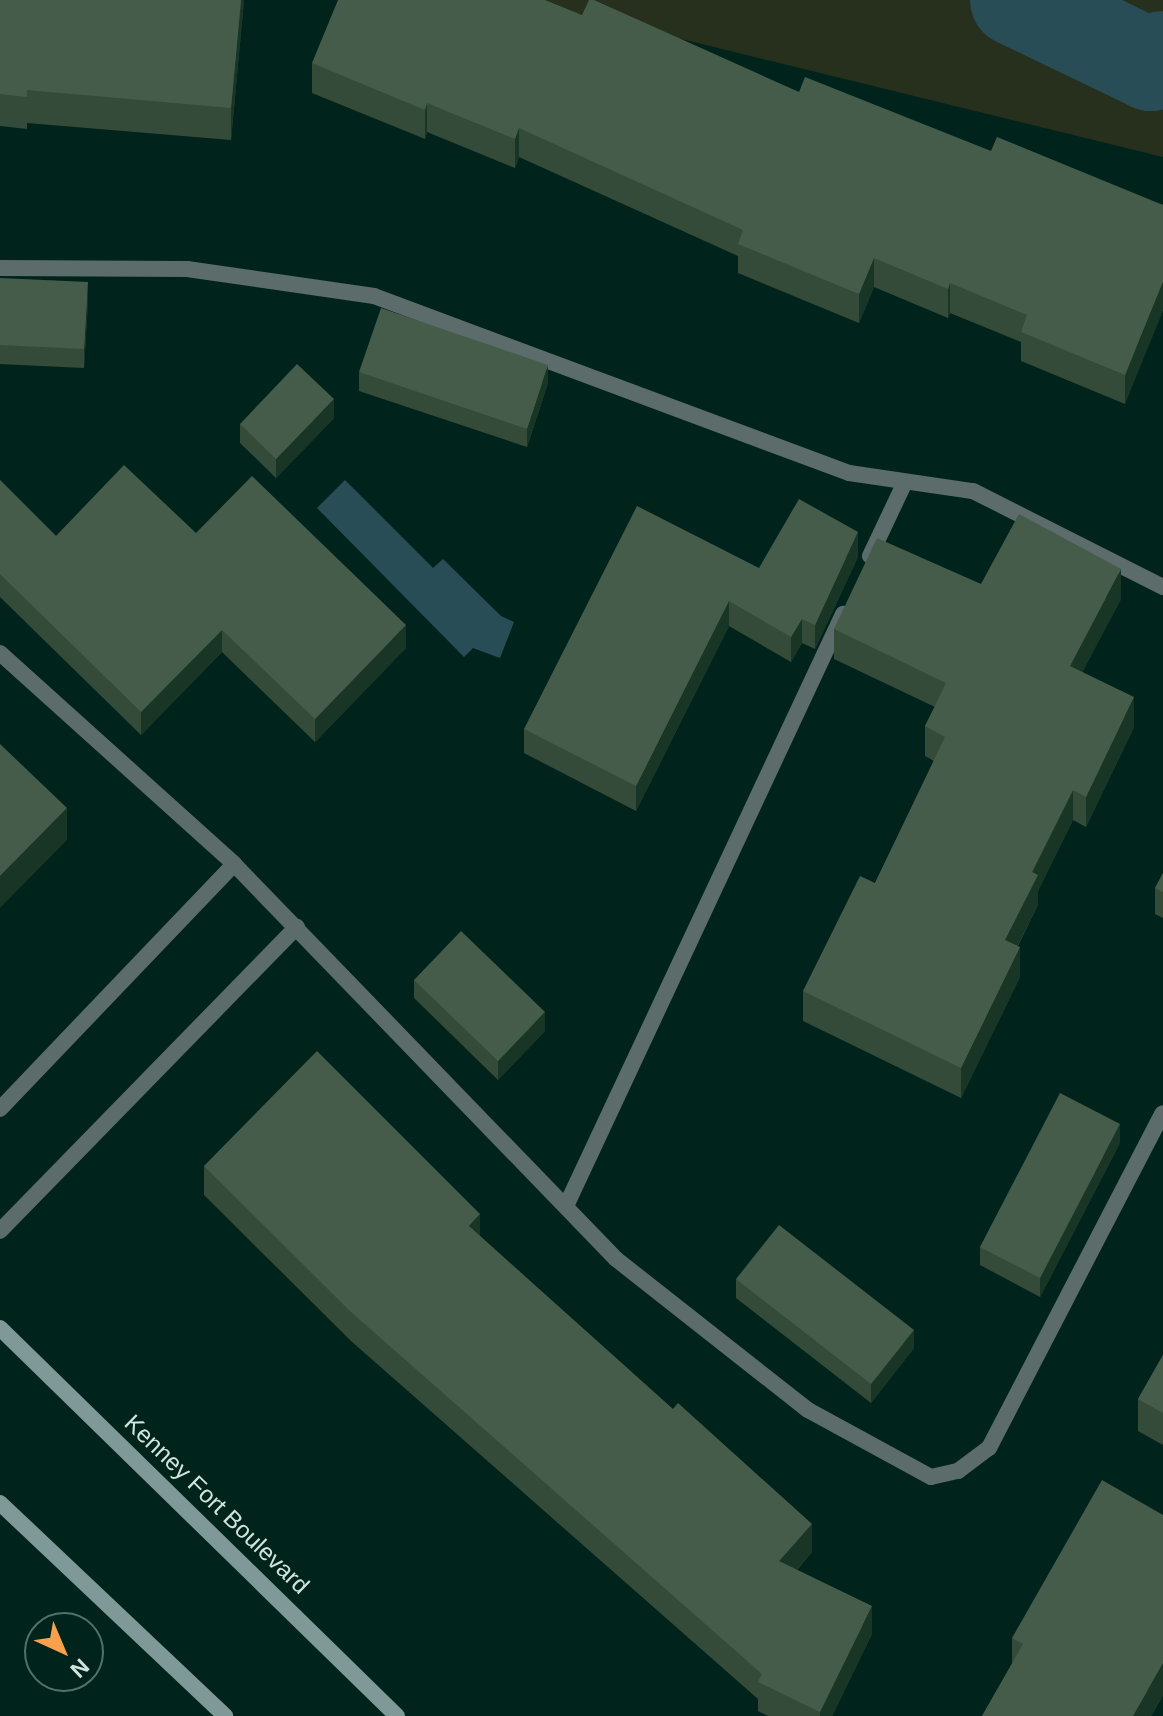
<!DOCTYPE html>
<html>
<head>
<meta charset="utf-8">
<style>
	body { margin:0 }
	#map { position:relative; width:1163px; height:1716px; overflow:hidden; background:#00241b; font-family:Arial,sans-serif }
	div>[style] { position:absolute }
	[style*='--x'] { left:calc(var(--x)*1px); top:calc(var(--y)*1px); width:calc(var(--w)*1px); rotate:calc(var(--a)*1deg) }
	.green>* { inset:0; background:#272f1d }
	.water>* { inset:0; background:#294d57 }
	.river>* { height:92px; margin:-46px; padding:0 46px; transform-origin:46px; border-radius:46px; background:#294d57 }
	.minor>* { height:16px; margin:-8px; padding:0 8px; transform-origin:8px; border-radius:8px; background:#5b6c6b }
	.secondary>* { height:16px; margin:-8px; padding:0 8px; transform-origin:8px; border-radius:8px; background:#7e9998 }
	.wall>* { inset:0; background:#344b39 }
	.shaded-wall>* { inset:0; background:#183526 }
	.building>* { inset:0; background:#455c4b }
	span { translate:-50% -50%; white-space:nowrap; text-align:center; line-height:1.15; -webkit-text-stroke:6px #00241b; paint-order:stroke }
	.street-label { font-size:24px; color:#d1e4dd }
	.north { position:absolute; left:24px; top:1612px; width:80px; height:80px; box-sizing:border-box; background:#00241b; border:2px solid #547169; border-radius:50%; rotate:136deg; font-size:22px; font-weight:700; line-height:32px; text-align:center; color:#d1e4dd }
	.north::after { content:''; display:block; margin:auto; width:28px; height:36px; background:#f9a04d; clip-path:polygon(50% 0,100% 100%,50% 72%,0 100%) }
</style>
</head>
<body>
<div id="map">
	<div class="green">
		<i style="clip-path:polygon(522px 0,1163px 0,1163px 157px)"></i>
	</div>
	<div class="water">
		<i style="clip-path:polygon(345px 480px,433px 568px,443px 559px,501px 616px,514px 622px,500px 658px,473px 648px,464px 657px,317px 508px)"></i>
	</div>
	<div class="river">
		<i style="--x:1016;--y:0;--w:150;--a:25.7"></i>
		<i style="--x:1151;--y:65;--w:14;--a:-34"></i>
	</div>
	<div class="minor">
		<i style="--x:0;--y:268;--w:187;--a:0.3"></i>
		<i style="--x:187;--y:269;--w:189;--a:8.2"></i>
		<i style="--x:374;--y:296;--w:507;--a:20.44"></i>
		<i style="--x:849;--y:473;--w:125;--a:8.3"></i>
		<i style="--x:973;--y:491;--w:213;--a:26.8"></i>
		<i style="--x:870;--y:556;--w:82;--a:-64.7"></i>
		<i style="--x:0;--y:653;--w:315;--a:42"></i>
		<i style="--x:234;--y:864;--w:549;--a:45.96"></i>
		<i style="--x:616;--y:1259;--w:244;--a:38.2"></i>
		<i style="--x:808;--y:1410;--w:140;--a:28.6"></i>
		<i style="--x:931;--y:1477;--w:28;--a:-13"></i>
		<i style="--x:958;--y:1471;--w:39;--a:-37"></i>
		<i style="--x:989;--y:1448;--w:377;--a:-62.6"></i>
		<i style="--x:0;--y:1109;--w:339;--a:-46.3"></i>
		<i style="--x:566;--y:1206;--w:654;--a:-64.92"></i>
		<i style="--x:0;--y:1231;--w:425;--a:-45.7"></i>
	</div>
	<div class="secondary">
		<i style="--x:0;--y:1328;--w:555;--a:44.34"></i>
		<i style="--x:0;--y:1503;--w:310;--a:43.4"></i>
	</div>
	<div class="wall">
		<i style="clip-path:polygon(0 0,244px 0,231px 140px,27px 123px,27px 129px,0 126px)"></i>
		<i style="clip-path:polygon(582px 15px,799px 92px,991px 151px,1163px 205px,1125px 404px,1021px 361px,1021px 342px,950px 313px,948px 318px,874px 287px,859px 323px,738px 273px,738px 256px,519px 157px,515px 168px,427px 132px,425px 139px,312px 93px,312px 63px)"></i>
		<i style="clip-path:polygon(0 278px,88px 301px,84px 368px,0 364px)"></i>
		<i style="clip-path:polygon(359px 372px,548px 383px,527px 447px,359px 391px)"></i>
		<i style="clip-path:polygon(334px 418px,276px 478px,240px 443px,240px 424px)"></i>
		<i style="clip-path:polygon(0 480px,56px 536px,196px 533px,406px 648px,315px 742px,222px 652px,141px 735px,0 597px)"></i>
		<i style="clip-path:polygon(858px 557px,815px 649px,802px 643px,791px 662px,729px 626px,636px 811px,524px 753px,524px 729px,759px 568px)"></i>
		<i style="clip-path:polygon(981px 584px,1121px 599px,1082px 672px,1134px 727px,1086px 827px,1073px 820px,1038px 891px,1038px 905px,1018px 946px,1020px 977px,961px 1098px,803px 1021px,803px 991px,875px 883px,934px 761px,925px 756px,925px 726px,935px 707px,834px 659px,834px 629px)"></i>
		<i style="clip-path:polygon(1163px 873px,1163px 918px,1155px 914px,1155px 888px)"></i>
		<i style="clip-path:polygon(414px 980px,545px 1031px,498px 1080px,414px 998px)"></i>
		<i style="clip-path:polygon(1120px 1143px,1040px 1297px,980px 1265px,980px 1247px)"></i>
		<i style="clip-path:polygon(204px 1166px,480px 1236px,812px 1552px,797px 1570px,872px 1634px,832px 1716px,768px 1716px,758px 1711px,758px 1699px,351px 1341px,204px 1195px)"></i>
		<i style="clip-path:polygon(736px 1279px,914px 1348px,871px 1403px,736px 1298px)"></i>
		<i style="clip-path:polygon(1163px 1355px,1163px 1445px,1138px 1431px,1138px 1399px)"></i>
		<i style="clip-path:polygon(1012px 1638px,1163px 1696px,1151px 1716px,982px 1716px,1012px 1664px)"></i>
	</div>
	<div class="shaded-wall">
		<i style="clip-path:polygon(241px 0,244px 0,231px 140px,231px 108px)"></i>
		<i style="clip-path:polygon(427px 103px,427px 132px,425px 139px,425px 110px)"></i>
		<i style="clip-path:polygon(519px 128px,519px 157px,515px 168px,515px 139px)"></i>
		<i style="clip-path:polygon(874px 258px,874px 287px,859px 323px,859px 294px)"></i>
		<i style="clip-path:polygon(88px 282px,88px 301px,84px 368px,84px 349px)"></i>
		<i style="clip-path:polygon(1163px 282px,1163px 311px,1125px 404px,1125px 375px)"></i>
		<i style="clip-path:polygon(950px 283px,950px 313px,948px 318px,948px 289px)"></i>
		<i style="clip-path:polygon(548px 365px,548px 383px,527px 447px,527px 429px)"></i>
		<i style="clip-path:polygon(334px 399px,334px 418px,276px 478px,276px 459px)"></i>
		<i style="clip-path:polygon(858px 532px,858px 557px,815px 649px,815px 625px)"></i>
		<i style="clip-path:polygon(1121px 569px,1121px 599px,1070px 696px,1070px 666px)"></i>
		<i style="clip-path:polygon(729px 601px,729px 626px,636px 811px,636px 786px)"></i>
		<i style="clip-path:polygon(802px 619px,802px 643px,791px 662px,791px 637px)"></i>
		<i style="clip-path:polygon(406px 625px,406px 648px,315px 742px,315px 719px)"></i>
		<i style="clip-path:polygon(222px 630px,222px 652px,141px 735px,141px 712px)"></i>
		<i style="clip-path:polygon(1134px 697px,1134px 727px,1086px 827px,1086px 797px)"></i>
		<i style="clip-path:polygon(1073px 790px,1073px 820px,1038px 891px,1038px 905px,1005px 970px,1005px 940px,1032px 872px)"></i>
		<i style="clip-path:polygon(67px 808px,67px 840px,0 908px,0 876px)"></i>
		<i style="clip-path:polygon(1020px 947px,1020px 977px,961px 1098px,961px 1068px)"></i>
		<i style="clip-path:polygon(545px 1012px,545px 1031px,498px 1080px,498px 1061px)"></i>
		<i style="clip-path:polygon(1120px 1124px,1120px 1143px,1040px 1297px,1040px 1278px)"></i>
		<i style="clip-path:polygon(480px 1214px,480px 1243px,469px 1226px)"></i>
		<i style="clip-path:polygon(914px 1330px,914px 1348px,871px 1403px,871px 1384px)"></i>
		<i style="clip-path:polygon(812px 1524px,812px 1552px,779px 1590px,779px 1561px)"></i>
		<i style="clip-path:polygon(872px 1606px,872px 1634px,832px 1716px,820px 1716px,820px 1712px)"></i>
		<i style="clip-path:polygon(1163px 1663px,1163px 1696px,1151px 1716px,1133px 1716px)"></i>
	</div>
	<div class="building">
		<i style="clip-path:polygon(0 0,241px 0,231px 108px,27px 90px,27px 97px,0 94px)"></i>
		<i style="clip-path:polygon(338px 0,545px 0,582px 15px,589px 0,594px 0,799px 92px,805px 77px,991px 151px,997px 137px,1163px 205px,1163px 282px,1125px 375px,1021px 332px,1027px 315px,950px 283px,948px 289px,874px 258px,859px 294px,738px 244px,743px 230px,519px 128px,515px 139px,427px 103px,425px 110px,312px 63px)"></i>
		<i style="clip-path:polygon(0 278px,88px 282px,84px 349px,0 345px)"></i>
		<i style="clip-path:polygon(381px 308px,548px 365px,527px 429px,359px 372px)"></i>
		<i style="clip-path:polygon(297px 364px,334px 399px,276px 459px,240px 424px)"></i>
		<i style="clip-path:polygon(124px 465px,196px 533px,252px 476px,406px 625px,315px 719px,222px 630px,141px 712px,0 574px,0 480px,56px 536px)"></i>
		<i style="clip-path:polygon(799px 499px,858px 532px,815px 625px,802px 619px,791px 637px,729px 601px,636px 786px,524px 729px,637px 506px,759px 568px)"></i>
		<i style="clip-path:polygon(1019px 514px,1121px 569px,1070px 666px,1134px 697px,1086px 797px,1073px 790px,1032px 872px,1038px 875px,1005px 940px,1020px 947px,961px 1068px,803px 991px,860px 876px,875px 883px,945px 737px,925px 726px,946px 683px,834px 629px,877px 538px,981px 584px)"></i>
		<i style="clip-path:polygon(0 744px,67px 808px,0 876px)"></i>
		<i style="clip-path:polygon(1163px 873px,1163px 892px,1155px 888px)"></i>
		<i style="clip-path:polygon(461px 931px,545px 1012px,498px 1061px,414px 980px)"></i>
		<i style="clip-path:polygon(317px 1051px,480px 1214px,469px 1226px,673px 1409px,678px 1403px,812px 1524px,779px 1561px,872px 1606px,820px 1712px,758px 1682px,762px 1674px,351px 1312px,204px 1166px)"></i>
		<i style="clip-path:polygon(1060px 1093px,1120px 1124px,1040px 1278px,980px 1247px)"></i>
		<i style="clip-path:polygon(779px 1225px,914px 1330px,871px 1384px,736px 1279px)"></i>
		<i style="clip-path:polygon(1163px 1355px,1163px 1413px,1138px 1399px)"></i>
		<i style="clip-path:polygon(1102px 1480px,1163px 1515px,1163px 1663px,1133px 1716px,982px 1716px,1023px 1644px,1012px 1638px)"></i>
	</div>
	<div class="street-label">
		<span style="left:217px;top:1504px;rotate:44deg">Kenney Fort Boulevard</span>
	</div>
	<div class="north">N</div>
</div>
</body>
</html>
